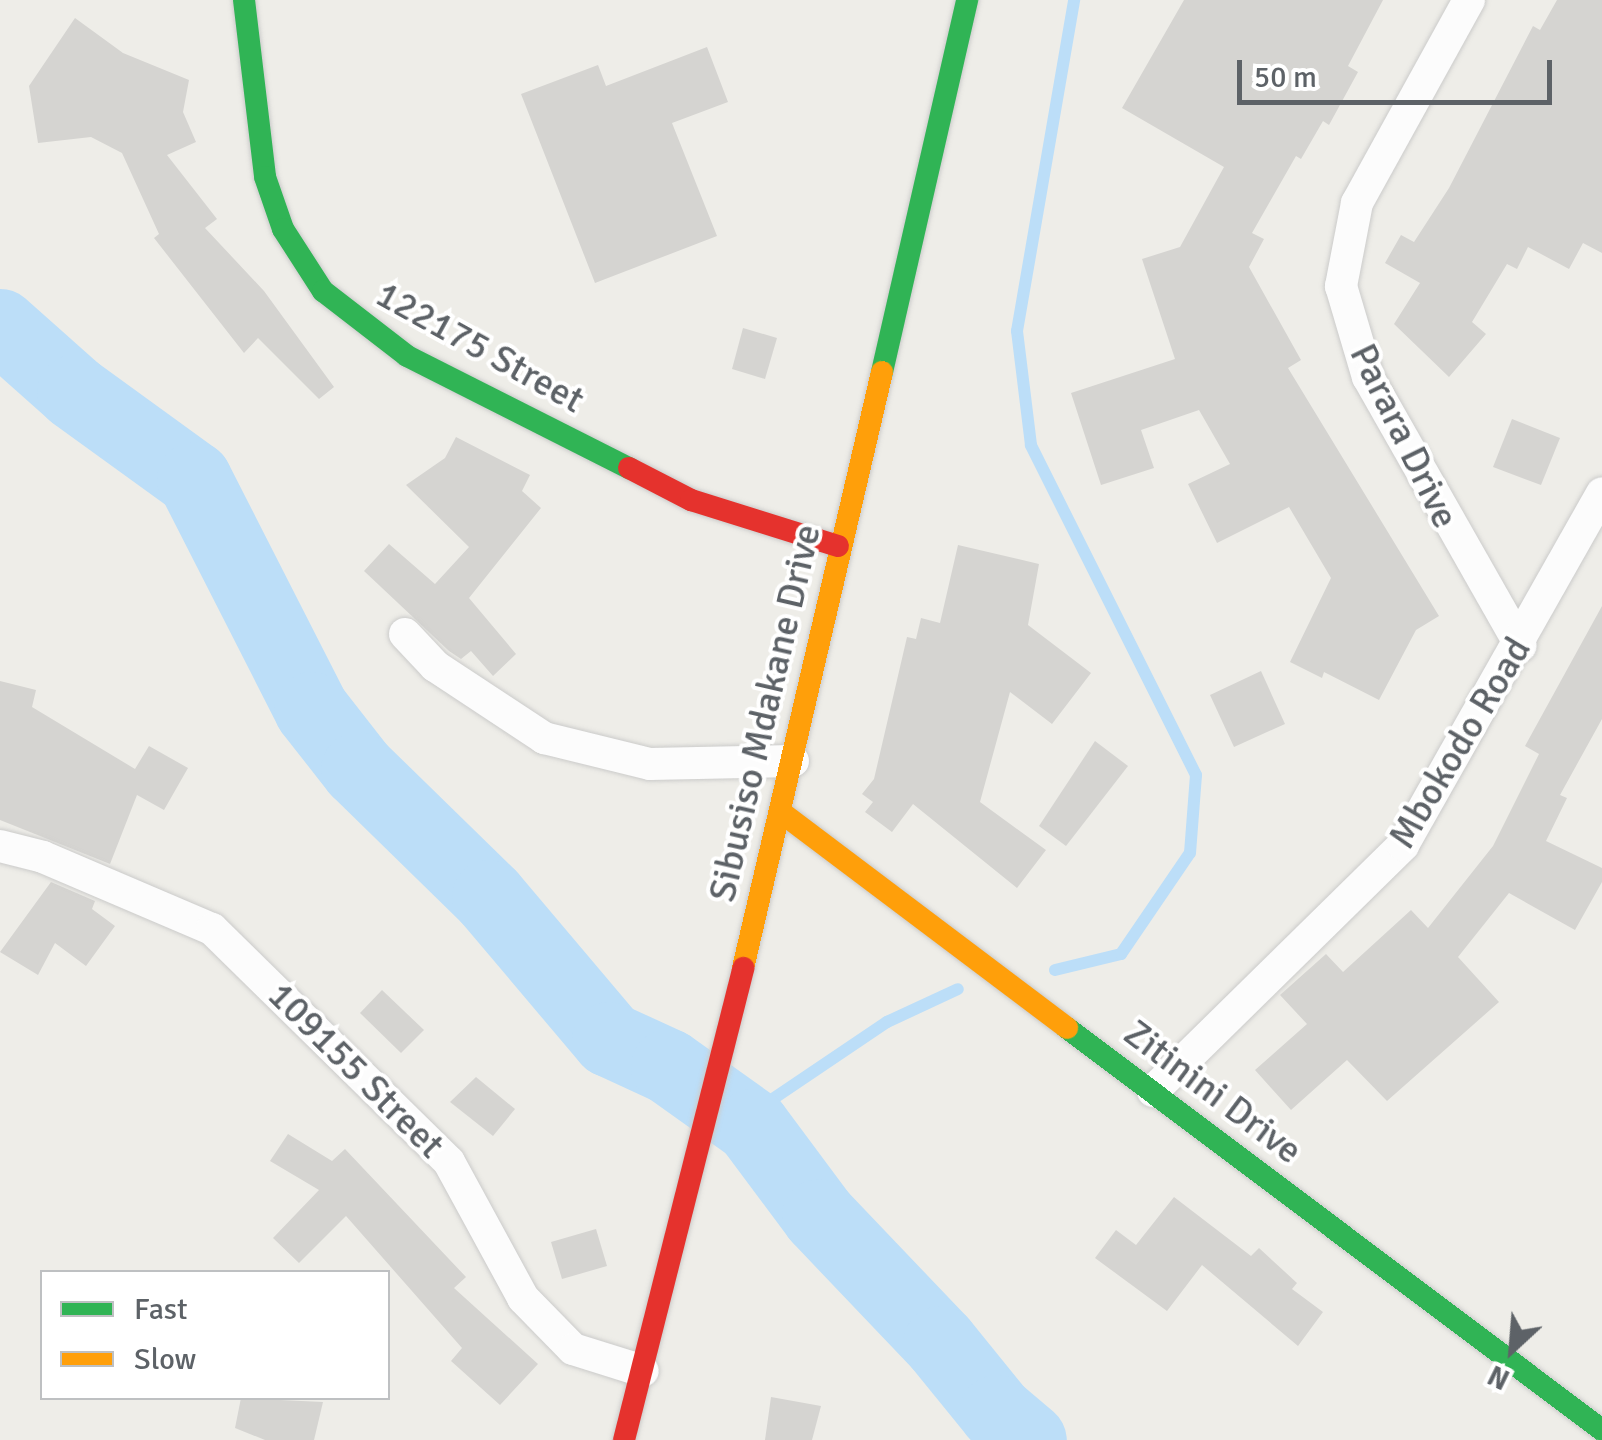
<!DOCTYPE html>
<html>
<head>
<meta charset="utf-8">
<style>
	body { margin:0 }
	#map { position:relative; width:1602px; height:1440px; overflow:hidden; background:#eeede8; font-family:Signika,sans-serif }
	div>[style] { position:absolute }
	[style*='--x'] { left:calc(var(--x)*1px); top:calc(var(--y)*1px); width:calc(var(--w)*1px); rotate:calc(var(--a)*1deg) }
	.stream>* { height:12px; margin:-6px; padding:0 6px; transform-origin:6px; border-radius:6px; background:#bcdef8 }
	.river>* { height:75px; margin:-37.5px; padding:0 37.5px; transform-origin:37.5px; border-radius:37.5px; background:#bcdef8 }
	.building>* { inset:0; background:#d5d4d1 }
	.roads { filter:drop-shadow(0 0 2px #cbcbca) drop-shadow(0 0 2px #cbcbca) }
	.street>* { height:32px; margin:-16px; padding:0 16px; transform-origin:16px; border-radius:16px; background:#fcfcfc }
	.fast>* { height:22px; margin:-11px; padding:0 11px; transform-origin:11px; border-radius:11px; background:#30b455 }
	.slow>* { height:22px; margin:-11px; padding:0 11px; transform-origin:11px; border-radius:11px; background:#ff9f0a }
	.jam>* { height:22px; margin:-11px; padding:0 11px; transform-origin:11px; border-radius:11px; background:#e5322d }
	span { translate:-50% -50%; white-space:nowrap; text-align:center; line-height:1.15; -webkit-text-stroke:8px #fff; paint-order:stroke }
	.street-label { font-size:38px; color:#5d6267 }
	.legend { position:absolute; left:40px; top:1270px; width:350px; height:130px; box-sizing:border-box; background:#fff; border:2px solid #bec0c2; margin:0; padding:12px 18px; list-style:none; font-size:30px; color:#5d6267 }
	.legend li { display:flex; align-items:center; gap:20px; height:50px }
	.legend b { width:50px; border:2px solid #bec0c2 }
	.north { position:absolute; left:1462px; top:1300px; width:100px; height:100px; -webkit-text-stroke:8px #fff; paint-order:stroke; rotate:206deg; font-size:28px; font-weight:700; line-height:40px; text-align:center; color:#5d6267 }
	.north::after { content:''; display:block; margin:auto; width:35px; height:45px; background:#5d6267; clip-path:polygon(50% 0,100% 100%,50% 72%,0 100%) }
	.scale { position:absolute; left:1237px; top:60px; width:315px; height:45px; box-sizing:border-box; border:5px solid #5d6267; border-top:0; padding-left:12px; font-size:30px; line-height:35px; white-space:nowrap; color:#5d6267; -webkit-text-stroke:8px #fff; paint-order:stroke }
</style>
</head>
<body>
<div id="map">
	<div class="stream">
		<i style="--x:1055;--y:970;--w:68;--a:-13.6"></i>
		<i style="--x:1121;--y:954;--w:122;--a:-55.7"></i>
		<i style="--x:1190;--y:853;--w:78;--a:-85.6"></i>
		<i style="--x:1196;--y:775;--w:369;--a:-116.6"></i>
		<i style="--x:1031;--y:445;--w:115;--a:-97"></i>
		<i style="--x:1017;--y:331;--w:336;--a:-80.2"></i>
		<i style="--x:743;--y:1119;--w:174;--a:-34"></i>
		<i style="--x:887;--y:1022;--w:78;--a:-24.9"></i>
		<i style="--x:979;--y:1440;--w:33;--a:-59"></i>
	</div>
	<div class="river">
		<i style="--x:0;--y:326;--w:99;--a:41.7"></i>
		<i style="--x:74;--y:392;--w:148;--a:35.9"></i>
		<i style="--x:194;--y:479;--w:258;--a:63"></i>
		<i style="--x:311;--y:709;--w:76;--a:51.9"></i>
		<i style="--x:358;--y:769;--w:183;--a:44.3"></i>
		<i style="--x:489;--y:897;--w:186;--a:49.8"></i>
		<i style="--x:609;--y:1039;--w:65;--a:24.6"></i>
		<i style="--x:668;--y:1066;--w:103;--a:35.5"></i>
		<i style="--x:752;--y:1126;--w:112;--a:53.3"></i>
		<i style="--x:819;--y:1216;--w:175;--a:46.4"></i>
		<i style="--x:940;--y:1343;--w:89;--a:50.9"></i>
		<i style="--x:996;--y:1412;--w:43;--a:40.3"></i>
	</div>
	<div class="building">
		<i style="clip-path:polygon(1184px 0,1383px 0,1348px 66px,1358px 72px,1329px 125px,1323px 121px,1301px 159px,1296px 156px,1252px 233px,1264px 239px,1249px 267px,1301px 360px,1288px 368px,1439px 616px,1416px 630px,1379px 700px,1324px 672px,1322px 678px,1290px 662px,1331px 578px,1289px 507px,1217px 543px,1188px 484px,1230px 464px,1199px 410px,1141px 430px,1154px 468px,1101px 485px,1071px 393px,1175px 359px,1142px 259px,1180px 247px,1224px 167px,1122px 108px)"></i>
		<i style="clip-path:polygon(1557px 0,1602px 0,1602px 253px,1583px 243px,1569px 269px,1528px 247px,1517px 269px,1507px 264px,1472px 322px,1486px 334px,1449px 377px,1394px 324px,1420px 283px,1385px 263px,1401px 235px,1414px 242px,1449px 188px,1533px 26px,1540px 30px)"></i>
		<i style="clip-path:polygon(75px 18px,123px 53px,189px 80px,183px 112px,196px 142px,167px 155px,217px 219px,205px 228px,264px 291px,334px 387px,319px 399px,258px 338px,244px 353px,154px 238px,159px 234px,122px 153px,91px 137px,38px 143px,29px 86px)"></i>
		<i style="clip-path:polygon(707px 47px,728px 102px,672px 123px,717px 236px,595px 283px,521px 94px,598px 65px,606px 86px)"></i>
		<i style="clip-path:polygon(743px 328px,777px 338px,765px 379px,732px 369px)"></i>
		<i style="clip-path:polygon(1512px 419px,1560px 438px,1541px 485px,1493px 467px)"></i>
		<i style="clip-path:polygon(456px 437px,530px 475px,522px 491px,541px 508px,469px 598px,516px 654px,493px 676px,471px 651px,461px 659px,449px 651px,364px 571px,389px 544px,435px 584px,469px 547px,406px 485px,445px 458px)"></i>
		<i style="clip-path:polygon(958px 545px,1039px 564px,1028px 625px,1091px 673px,1052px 724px,1010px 692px,980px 802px,1046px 850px,1017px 888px,913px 804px,892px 832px,865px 812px,873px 802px,862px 794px,874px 779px,907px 637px,916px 639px,921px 618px,940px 623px)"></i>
		<i style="clip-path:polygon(1602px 606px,1602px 719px,1560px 795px,1567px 798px,1546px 841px,1602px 868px,1602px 882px,1575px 930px,1509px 893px,1458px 957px,1499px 1002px,1387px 1101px,1347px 1060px,1291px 1110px,1255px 1070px,1307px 1024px,1280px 995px,1326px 954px,1343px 972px,1411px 910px,1428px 928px,1493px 846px,1539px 754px,1525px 746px)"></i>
		<i style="clip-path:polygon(1261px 671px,1285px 724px,1234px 747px,1210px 695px)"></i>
		<i style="clip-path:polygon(0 681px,36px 690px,32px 707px,135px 769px,149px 746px,188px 768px,164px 810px,137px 795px,110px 864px,0 820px)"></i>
		<i style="clip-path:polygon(1095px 741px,1128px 766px,1066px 846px,1039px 826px)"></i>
		<i style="clip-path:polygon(51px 882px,95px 901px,92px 909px,115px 926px,86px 966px,55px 943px,38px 975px,0 952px)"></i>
		<i style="clip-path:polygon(382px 990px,424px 1030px,401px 1053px,360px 1013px)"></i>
		<i style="clip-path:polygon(476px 1077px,515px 1109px,493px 1136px,450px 1102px)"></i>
		<i style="clip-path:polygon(288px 1134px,332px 1161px,345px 1149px,466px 1277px,454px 1288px,538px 1364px,500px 1405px,451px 1361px,462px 1348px,346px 1216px,299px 1263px,273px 1238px,319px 1190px,270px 1161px)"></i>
		<i style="clip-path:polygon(1174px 1197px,1251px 1256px,1259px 1248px,1297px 1283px,1292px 1289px,1323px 1312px,1298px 1346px,1202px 1265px,1167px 1311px,1095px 1258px,1116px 1230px,1136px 1245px)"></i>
		<i style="clip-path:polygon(596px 1229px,607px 1266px,562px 1279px,551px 1242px)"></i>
		<i style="clip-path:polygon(771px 1397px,821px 1406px,812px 1440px,765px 1440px)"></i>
		<i style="clip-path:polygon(241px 1398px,323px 1402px,314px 1440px,265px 1440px,235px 1428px)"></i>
	</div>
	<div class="roads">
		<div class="street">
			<i style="--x:1469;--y:0;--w:232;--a:118.9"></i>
			<i style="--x:1357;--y:203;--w:85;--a:100.9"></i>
			<i style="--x:1341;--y:286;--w:95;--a:73.5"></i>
			<i style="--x:1368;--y:377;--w:309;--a:60.4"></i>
			<i style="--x:405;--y:634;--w:44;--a:46.8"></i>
			<i style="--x:435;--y:666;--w:131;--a:33.4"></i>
			<i style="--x:544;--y:738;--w:109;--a:13.8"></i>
			<i style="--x:650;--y:764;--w:143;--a:-1.2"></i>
			<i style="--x:0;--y:846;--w:44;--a:14.3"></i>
			<i style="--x:43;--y:857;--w:184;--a:23.1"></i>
			<i style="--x:212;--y:929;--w:332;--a:44.5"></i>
			<i style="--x:449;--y:1162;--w:155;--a:61.4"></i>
			<i style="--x:523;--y:1298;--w:71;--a:45.6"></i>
			<i style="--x:573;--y:1349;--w:73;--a:17.4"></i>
			<i style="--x:1153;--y:1091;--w:351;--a:-44.5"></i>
			<i style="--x:1403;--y:845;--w:404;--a:-60.5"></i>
		</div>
		<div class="fast">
			<i style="--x:244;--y:0;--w:178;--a:83.2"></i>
			<i style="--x:265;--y:177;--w:55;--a:70.9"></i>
			<i style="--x:283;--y:229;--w:74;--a:57.2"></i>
			<i style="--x:323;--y:291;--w:106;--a:37.7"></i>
			<i style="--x:407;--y:356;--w:249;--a:26.8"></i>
			<i style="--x:882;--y:372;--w:382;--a:-77.1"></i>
			<i style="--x:1067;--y:1028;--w:669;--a:36.92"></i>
		</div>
		<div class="slow">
			<i style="--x:782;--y:813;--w:357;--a:37"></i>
			<i style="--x:743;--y:968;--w:612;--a:-76.87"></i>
		</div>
		<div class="jam">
			<i style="--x:629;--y:468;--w:70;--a:27.3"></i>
			<i style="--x:691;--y:500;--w:154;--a:17.4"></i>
			<i style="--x:624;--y:1440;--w:487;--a:-75.8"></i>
		</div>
	</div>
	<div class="street-label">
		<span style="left:480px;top:347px;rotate:29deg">122175 Street</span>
		<span style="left:1404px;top:436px;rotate:64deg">Parara Drive</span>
		<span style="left:765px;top:713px;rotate:-77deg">Sibusiso Mdakane Drive</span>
		<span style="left:1460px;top:743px;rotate:-59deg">Mbokodo Road</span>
		<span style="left:356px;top:1070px;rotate:45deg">109155 Street</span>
		<span style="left:1213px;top:1092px;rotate:37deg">Zitinini Drive</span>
	</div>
	<ul class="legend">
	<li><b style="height:12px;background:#30b455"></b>Fast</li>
	<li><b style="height:12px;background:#ff9f0a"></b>Slow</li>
	</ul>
	<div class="north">N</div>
	<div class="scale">50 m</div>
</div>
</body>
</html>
